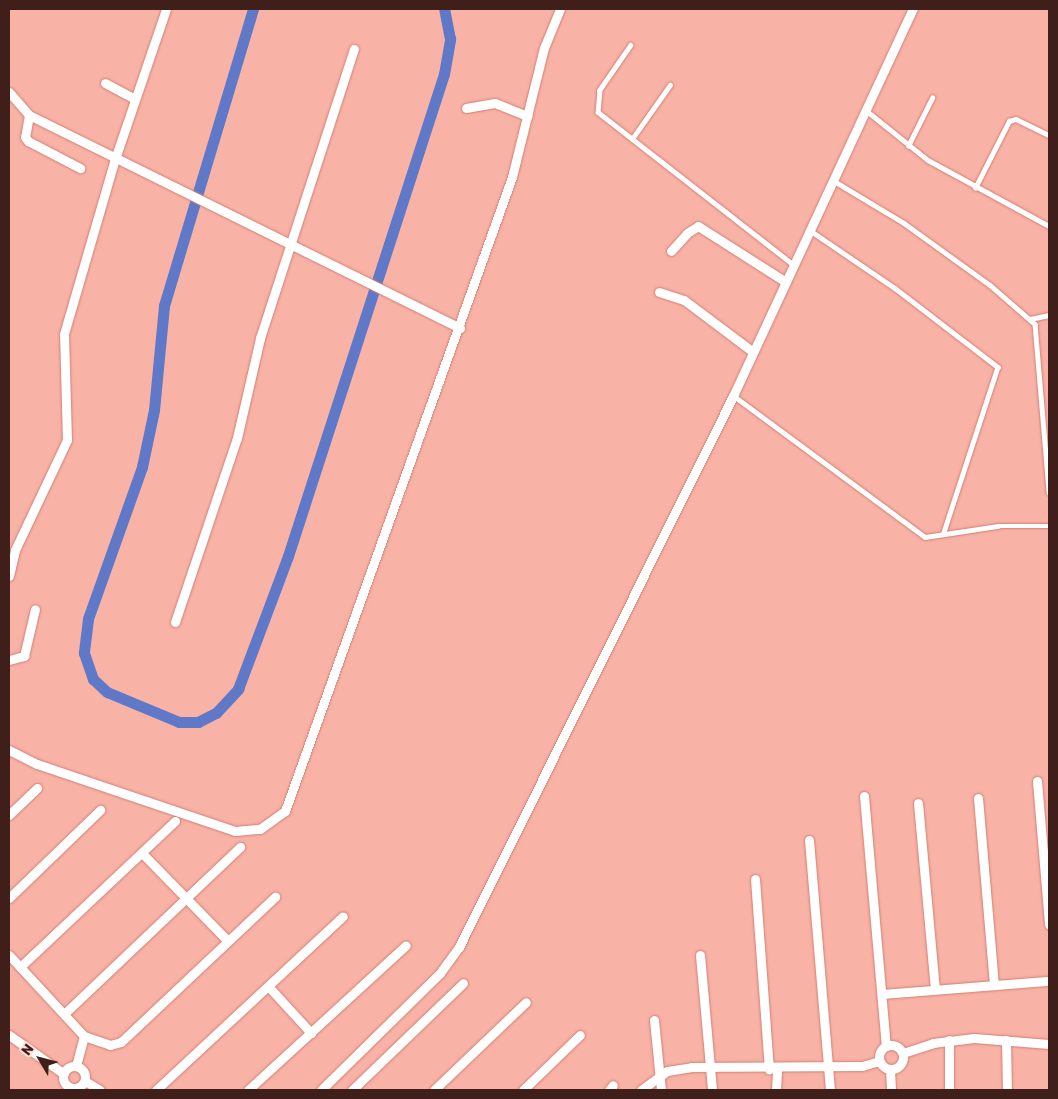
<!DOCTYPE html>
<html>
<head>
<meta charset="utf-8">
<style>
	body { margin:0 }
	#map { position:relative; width:1058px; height:1099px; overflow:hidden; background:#f9b2a6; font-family:Rubik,sans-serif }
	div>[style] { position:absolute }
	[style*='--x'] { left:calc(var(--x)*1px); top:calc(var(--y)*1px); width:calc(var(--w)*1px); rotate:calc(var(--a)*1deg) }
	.canal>* { height:11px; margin:-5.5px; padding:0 5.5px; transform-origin:5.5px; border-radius:5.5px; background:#5f78c7 }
	.roads { filter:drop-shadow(0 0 1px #d37f72) drop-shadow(0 0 1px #d37f72) }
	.service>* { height:4.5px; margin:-2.25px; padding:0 2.25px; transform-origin:2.25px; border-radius:2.25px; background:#fff }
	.minor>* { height:9px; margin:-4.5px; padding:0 4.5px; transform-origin:4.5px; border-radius:4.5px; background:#fff }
	.minor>.ring { margin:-4.5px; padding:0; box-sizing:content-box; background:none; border:9px solid #fff; border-radius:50% }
	span { translate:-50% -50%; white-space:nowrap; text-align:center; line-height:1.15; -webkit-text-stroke:4.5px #fcdfda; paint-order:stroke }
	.frame { position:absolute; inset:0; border:10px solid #401f1a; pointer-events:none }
	.north { position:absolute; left:15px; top:1034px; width:50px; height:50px; -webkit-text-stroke:4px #fcdfda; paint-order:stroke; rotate:307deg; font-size:14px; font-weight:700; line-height:20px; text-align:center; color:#401f1a }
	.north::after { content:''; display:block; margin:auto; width:18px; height:22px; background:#401f1a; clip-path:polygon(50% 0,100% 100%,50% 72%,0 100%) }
</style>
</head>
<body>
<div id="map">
	<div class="canal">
		<i style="--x:253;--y:9;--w:310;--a:106.7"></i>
		<i style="--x:164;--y:306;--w:104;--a:95.5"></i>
		<i style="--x:154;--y:410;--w:58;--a:101.9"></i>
		<i style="--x:142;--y:467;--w:161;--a:109.6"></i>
		<i style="--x:88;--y:619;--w:34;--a:97"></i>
		<i style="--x:84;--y:653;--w:28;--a:71"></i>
		<i style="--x:93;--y:679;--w:19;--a:43"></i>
		<i style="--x:107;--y:692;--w:78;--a:22.6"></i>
		<i style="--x:179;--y:722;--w:19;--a:0"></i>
		<i style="--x:198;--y:722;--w:20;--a:-27"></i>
		<i style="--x:216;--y:713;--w:33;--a:-47"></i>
		<i style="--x:238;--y:689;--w:142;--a:-69.4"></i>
		<i style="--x:288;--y:556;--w:507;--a:-72.07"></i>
		<i style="--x:444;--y:74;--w:36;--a:-80"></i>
		<i style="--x:450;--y:39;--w:31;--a:-101"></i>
	</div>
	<div class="roads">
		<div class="service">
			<i style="--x:631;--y:45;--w:55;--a:124.6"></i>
			<i style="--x:600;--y:90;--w:22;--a:95"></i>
			<i style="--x:598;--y:112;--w:249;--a:38"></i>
			<i style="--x:867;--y:111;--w:78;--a:38.8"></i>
			<i style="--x:928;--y:160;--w:138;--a:28.6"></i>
			<i style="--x:632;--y:139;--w:66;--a:-54.9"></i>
			<i style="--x:908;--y:146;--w:54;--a:-63.4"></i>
			<i style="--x:834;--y:181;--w:82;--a:31"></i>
			<i style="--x:904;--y:223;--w:106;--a:35.8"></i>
			<i style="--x:990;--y:285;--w:60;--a:40.9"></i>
			<i style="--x:1035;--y:324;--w:169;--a:85.2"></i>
			<i style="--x:975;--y:188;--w:75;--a:-63.1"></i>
			<i style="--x:1009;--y:121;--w:7;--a:-16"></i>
			<i style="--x:1016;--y:119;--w:37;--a:26"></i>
			<i style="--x:811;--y:231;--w:102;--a:34.2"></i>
			<i style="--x:895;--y:288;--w:130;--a:37.5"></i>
			<i style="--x:998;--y:367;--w:174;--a:108.1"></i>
			<i style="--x:1030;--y:319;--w:19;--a:-12"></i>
			<i style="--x:734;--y:396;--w:237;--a:36.4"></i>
			<i style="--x:925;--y:537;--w:74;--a:-8.6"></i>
			<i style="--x:998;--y:526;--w:51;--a:0"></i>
		</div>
		<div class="minor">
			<i style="--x:105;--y:83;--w:34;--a:28"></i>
			<i style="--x:9;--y:92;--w:30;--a:49"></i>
			<i style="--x:29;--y:115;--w:481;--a:26.3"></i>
			<i style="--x:466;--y:108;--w:29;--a:-10"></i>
			<i style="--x:495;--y:103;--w:35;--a:22"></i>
			<i style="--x:29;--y:115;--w:22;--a:100"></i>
			<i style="--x:25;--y:137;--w:5;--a:53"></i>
			<i style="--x:28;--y:141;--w:59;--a:27.4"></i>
			<i style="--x:671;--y:251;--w:24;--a:-48"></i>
			<i style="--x:687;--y:233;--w:13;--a:-32"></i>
			<i style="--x:698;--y:226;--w:104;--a:32.5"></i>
			<i style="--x:659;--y:292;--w:26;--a:18"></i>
			<i style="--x:684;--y:300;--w:85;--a:36.9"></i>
			<i style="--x:9;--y:576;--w:27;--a:-77"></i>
			<i style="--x:15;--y:550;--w:122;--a:-64.7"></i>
			<i style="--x:67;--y:440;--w:106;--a:-91.6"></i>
			<i style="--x:64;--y:334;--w:182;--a:-73.8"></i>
			<i style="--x:115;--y:159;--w:158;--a:-71.2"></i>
			<i style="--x:175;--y:622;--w:194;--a:-71.4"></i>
			<i style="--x:237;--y:438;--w:103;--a:-77"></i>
			<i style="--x:260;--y:338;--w:304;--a:-72"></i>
			<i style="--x:9;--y:660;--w:16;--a:-15"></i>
			<i style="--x:24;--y:656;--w:48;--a:-76.8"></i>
			<i style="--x:9;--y:750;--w:31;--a:27"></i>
			<i style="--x:37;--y:764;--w:209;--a:18.7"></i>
			<i style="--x:235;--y:831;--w:25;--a:-5"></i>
			<i style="--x:260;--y:829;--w:31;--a:-36"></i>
			<i style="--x:285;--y:811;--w:673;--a:-70.3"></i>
			<i style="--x:512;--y:177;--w:133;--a:-76.1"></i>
			<i style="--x:544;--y:48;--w:42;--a:-67.7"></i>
			<i style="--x:1037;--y:781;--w:144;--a:85.2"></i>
			<i style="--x:864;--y:796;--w:251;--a:85"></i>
			<i style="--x:978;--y:798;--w:188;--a:85.1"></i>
			<i style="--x:918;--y:803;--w:187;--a:84.8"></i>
			<i style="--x:9;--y:815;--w:39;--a:-44"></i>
			<i style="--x:809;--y:840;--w:251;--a:85.2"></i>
			<i style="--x:142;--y:853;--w:123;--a:45.7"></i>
			<i style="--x:755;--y:879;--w:191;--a:85.8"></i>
			<i style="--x:9;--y:898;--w:127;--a:-44"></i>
			<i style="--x:9;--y:955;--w:110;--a:47.2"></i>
			<i style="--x:84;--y:1036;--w:31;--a:105"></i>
			<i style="--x:700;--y:955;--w:136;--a:84.9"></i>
			<i style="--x:20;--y:967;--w:213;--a:-43.3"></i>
			<i style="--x:268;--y:986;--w:64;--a:47.5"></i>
			<i style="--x:882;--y:994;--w:168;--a:-4.5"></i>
			<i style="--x:64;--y:1014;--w:243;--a:-43.5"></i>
			<i style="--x:654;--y:1020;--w:70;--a:84.3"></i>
			<i style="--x:9;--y:1035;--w:67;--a:35.3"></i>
			<i style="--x:84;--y:1036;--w:28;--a:19"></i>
			<i style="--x:110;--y:1045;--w:11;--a:-15"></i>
			<i style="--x:121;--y:1042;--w:212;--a:-43.3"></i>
			<i style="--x:949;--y:1040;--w:50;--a:90"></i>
			<i style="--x:1006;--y:1040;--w:50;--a:88.9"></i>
			<i class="ring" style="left:879px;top:1045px;width:15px;height:15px"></i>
			<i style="--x:903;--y:1053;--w:32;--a:-18"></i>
			<i style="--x:933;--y:1043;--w:41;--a:-7"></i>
			<i style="--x:974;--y:1038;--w:75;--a:4.6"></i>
			<i class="ring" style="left:63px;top:1066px;width:13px;height:13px"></i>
			<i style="--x:890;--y:1070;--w:20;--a:87"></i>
			<i style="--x:85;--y:1081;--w:17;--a:31"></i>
			<i style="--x:156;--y:1090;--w:255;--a:-42.9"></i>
			<i style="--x:248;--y:1090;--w:214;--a:-42.5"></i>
			<i style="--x:321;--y:1090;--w:167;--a:-44.5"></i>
			<i style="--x:440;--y:973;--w:32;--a:-54"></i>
			<i style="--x:459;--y:947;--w:615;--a:-63.56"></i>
			<i style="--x:733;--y:396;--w:427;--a:-65.1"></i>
			<i style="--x:352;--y:1090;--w:154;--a:-43.9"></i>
			<i style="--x:434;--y:1090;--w:127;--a:-43.7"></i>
			<i style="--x:523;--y:1090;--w:79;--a:-44"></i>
			<i style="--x:609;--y:1090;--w:6;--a:-51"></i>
			<i style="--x:641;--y:1090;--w:32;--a:-36"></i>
			<i style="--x:667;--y:1071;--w:25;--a:-9"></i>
			<i style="--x:692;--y:1067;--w:170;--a:-0.3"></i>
			<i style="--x:862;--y:1066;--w:18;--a:-16"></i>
			<i style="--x:776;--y:1090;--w:22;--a:-87"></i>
		</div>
	</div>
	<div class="frame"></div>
	<div class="north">N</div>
</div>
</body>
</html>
